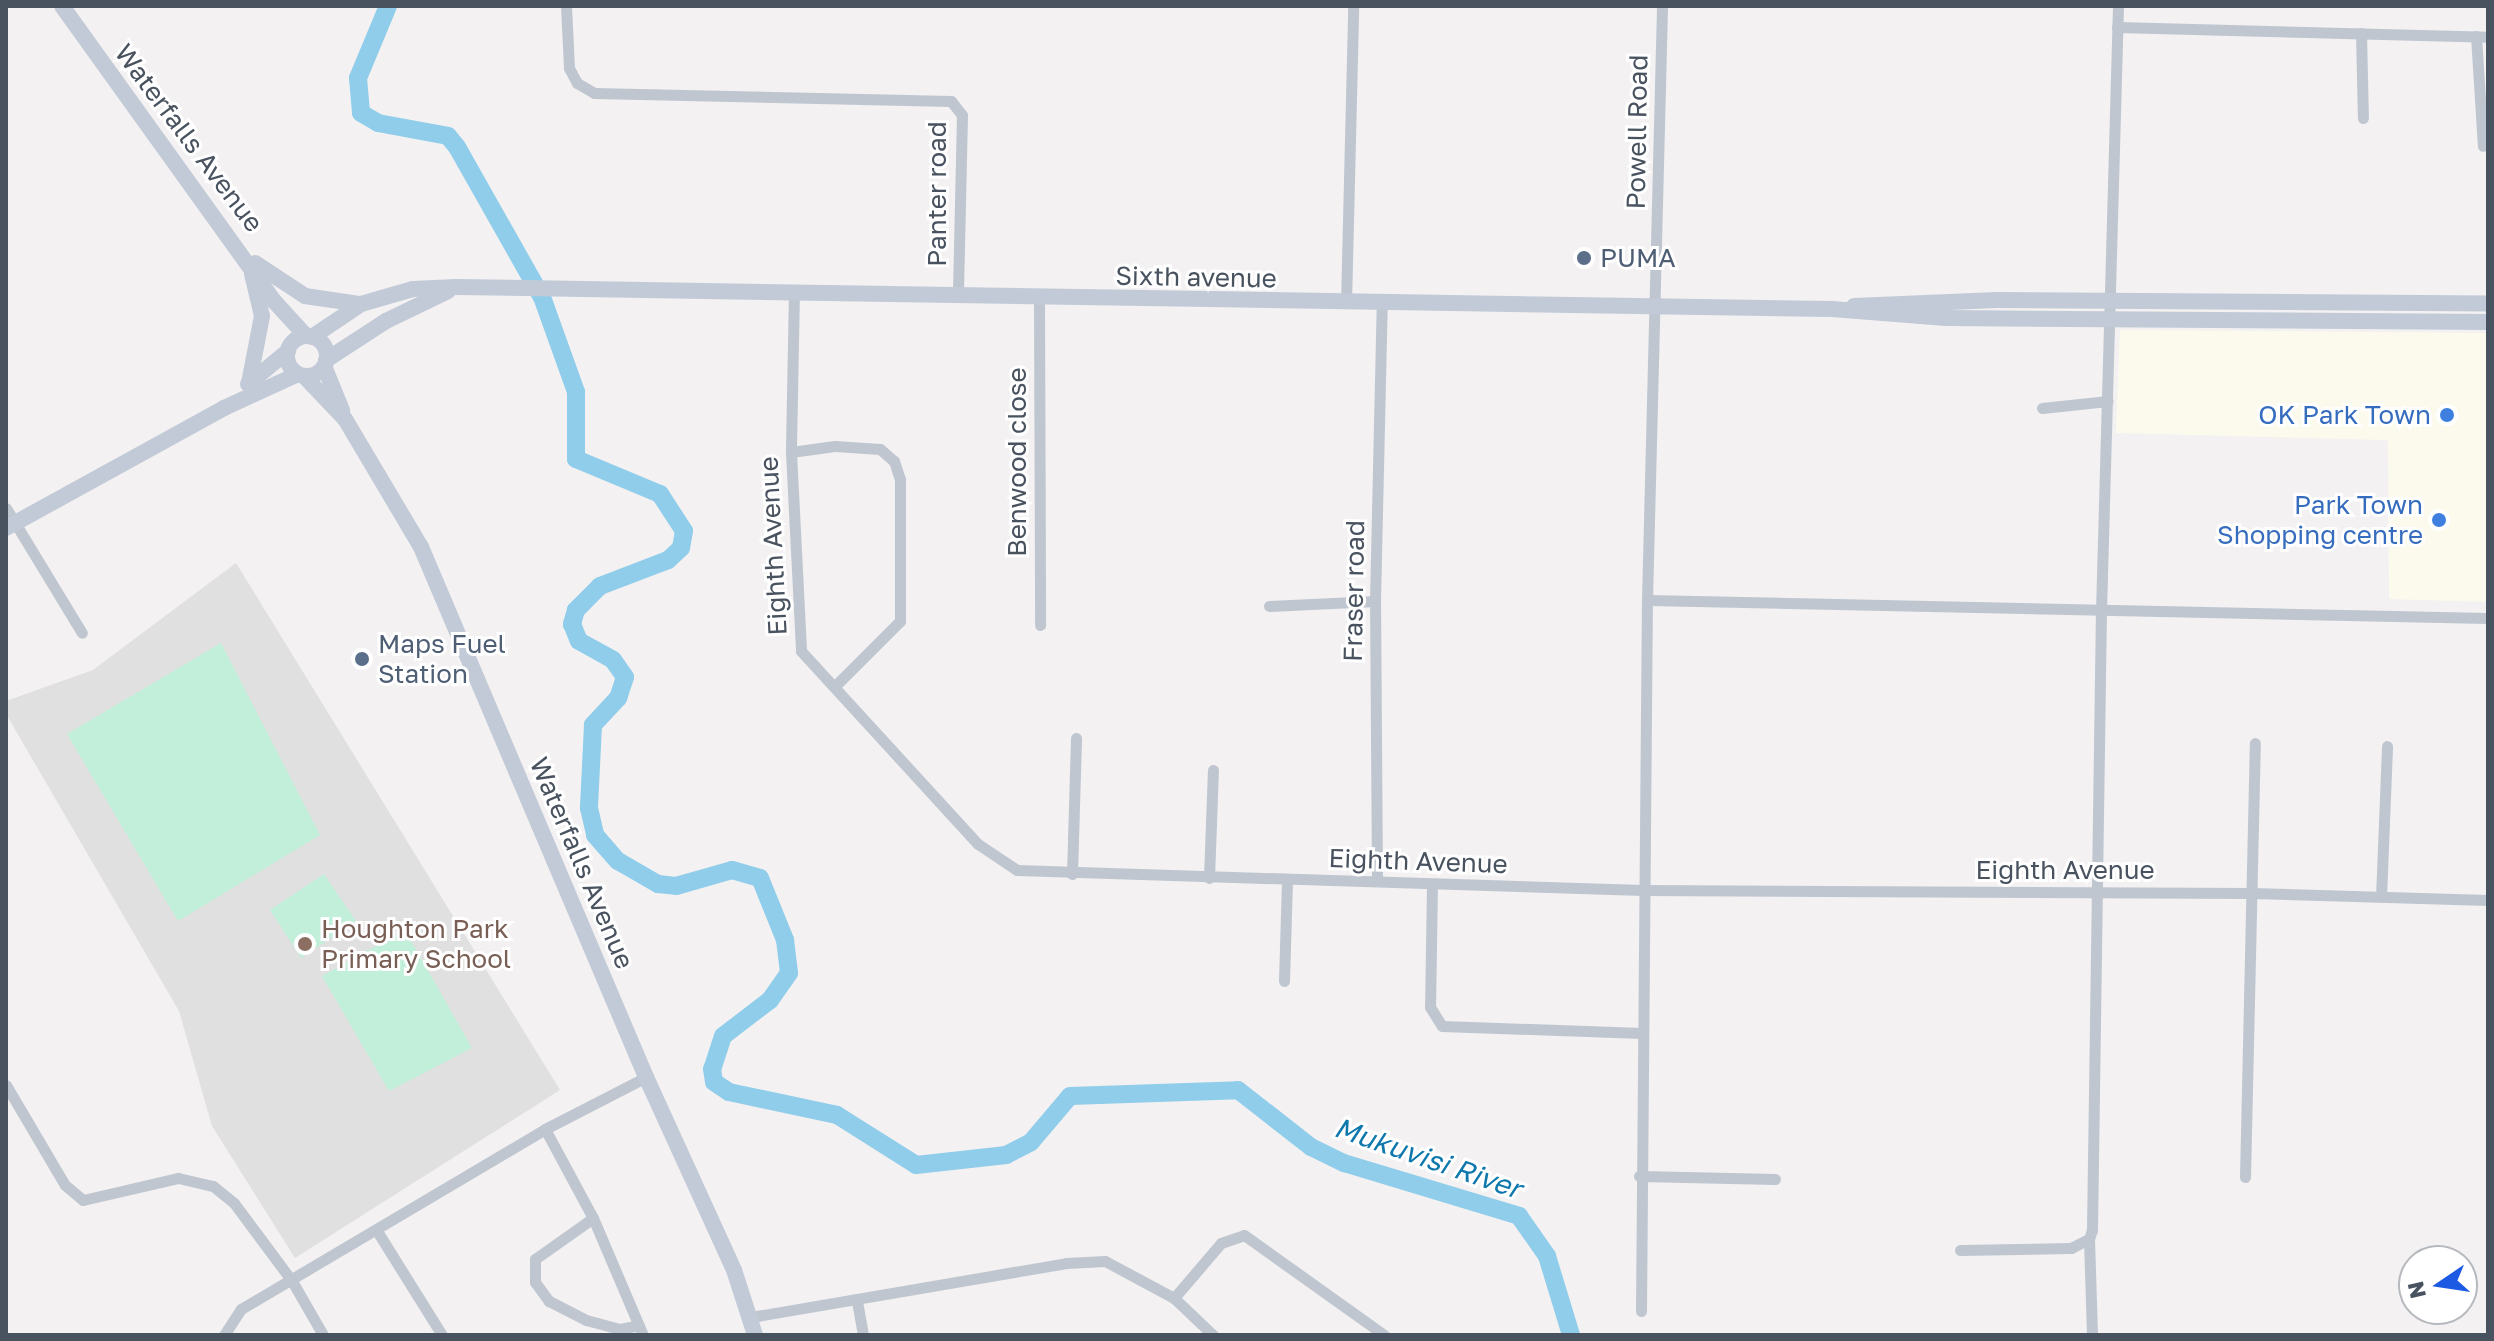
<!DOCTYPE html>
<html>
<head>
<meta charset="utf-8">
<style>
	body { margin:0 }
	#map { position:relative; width:2494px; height:1341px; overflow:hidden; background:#f3f1f1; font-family:"Golos Text",sans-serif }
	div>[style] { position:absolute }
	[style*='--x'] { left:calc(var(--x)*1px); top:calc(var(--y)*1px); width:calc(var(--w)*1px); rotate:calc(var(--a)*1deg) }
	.commercial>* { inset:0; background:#fcfaec }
	.education>* { inset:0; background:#e1e0e0 }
	.green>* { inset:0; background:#c1efd9 }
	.river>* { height:18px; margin:-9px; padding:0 9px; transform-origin:9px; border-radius:9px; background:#8fcdeb }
	.street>* { height:11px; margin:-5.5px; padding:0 5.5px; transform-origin:5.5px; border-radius:5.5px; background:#bfc6d0 }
	.secondary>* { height:16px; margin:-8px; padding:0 8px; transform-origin:8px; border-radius:8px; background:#c2cad7 }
	.secondary>.ring { margin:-8px; padding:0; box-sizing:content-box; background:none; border:16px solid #c2cad7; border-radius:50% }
	.dots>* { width:22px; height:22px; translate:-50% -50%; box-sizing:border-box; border:4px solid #fff; border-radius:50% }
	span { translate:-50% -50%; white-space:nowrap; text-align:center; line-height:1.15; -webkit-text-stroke:6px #fff; paint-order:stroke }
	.street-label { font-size:26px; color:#49525f }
	.service-label { font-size:26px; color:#4e5e75 }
	.left { translate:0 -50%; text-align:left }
	.shop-label { font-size:26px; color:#366cbe }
	.right { translate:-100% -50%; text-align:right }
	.education-label { font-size:26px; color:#785e54 }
	.water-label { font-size:28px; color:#0e78ac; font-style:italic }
	.frame { position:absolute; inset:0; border:8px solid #49525f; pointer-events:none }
	.north { position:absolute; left:2398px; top:1245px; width:80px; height:80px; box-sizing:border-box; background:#fff; border:2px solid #b6babf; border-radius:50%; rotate:257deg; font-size:22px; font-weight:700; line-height:32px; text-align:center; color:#49525f }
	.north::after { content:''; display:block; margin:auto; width:28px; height:36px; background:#1c5ae3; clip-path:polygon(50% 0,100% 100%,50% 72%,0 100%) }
</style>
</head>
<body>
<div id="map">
	<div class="commercial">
		<i style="clip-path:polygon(2120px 330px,2488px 333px,2488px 602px,2389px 599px,2388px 440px,2116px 433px)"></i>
	</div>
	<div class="education">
		<i style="clip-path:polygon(236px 563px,560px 1090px,295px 1258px,212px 1126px,179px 1011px,6px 714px,6px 701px,93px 670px)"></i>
	</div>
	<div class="green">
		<i style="clip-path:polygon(221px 643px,320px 835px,178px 921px,67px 734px)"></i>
		<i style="clip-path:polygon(324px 874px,356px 921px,301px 958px,270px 910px)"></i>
		<i style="clip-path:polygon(405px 930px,472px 1048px,389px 1091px,322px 976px)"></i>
	</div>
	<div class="river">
		<i style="--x:388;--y:6;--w:78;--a:112.6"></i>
		<i style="--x:358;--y:78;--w:35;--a:85"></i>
		<i style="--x:361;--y:113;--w:20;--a:30"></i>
		<i style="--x:378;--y:123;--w:71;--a:10.5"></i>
		<i style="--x:448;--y:136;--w:14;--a:51"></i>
		<i style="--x:457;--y:147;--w:172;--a:60.5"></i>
		<i style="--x:542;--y:297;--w:101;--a:70.3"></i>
		<i style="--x:576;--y:392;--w:67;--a:90"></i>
		<i style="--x:576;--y:459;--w:91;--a:22.6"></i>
		<i style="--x:660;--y:494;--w:44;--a:57"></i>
		<i style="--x:684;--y:531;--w:17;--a:100"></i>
		<i style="--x:681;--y:548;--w:18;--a:137"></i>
		<i style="--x:668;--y:560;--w:73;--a:159.1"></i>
		<i style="--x:600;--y:586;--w:34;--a:135"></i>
		<i style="--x:576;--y:610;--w:15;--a:106"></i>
		<i style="--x:572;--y:624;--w:18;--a:68"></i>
		<i style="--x:579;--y:641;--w:39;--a:29"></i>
		<i style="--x:613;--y:660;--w:21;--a:55"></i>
		<i style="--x:625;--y:677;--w:22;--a:108"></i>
		<i style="--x:618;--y:698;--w:37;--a:133"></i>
		<i style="--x:593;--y:725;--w:83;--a:92.8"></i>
		<i style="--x:589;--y:808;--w:28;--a:77"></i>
		<i style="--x:595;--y:835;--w:35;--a:49"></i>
		<i style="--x:618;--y:861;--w:46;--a:29.9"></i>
		<i style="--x:658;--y:884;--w:18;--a:6"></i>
		<i style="--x:676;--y:886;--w:58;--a:-15.9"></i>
		<i style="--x:732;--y:870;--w:29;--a:16"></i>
		<i style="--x:760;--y:878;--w:67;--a:68"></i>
		<i style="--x:785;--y:940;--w:33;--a:83"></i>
		<i style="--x:789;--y:973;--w:33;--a:125"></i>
		<i style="--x:770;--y:1000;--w:59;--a:142.5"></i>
		<i style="--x:723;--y:1036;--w:35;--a:108"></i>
		<i style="--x:712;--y:1069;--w:13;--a:81"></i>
		<i style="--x:714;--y:1082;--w:18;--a:34"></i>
		<i style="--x:729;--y:1092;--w:110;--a:12"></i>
		<i style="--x:837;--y:1115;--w:93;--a:32.3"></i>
		<i style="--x:916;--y:1165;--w:91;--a:-6.3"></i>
		<i style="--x:1006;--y:1155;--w:28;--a:-27"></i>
		<i style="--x:1031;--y:1142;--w:60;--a:-49.7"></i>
		<i style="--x:1070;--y:1096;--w:168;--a:-2"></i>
		<i style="--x:1238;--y:1090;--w:93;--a:38"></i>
		<i style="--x:1311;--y:1147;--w:37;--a:26"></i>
		<i style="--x:1344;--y:1163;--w:183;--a:16.8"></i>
		<i style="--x:1519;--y:1216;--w:49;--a:55"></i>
		<i style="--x:1547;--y:1256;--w:83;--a:73.1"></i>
	</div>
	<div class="street">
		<i style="--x:566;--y:6;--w:62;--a:87.2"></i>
		<i style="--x:569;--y:68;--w:17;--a:62"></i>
		<i style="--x:577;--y:83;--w:20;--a:30"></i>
		<i style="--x:594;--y:93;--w:357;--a:1.3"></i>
		<i style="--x:951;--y:101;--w:18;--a:52"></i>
		<i style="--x:962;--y:115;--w:182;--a:91.3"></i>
		<i style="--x:2117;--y:27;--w:371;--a:1.5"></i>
		<i style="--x:2361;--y:33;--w:85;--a:88.7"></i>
		<i style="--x:2476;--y:36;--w:110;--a:86.4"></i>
		<i style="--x:794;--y:291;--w:161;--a:91.1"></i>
		<i style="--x:791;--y:452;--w:199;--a:87.1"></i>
		<i style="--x:801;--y:651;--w:262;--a:47.5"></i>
		<i style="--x:978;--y:844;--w:47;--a:33.7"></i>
		<i style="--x:1017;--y:870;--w:626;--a:1.83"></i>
		<i style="--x:1643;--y:890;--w:608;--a:0.28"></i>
		<i style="--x:2251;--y:893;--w:237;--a:1.7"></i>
		<i style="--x:1039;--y:300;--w:325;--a:89.8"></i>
		<i style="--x:1346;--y:303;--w:297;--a:-88.6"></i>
		<i style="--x:2042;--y:408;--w:66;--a:-6.1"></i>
		<i style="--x:791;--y:452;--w:44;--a:-7.8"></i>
		<i style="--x:835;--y:446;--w:45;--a:3.8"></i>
		<i style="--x:880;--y:449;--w:18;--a:41"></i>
		<i style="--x:894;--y:461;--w:19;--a:72"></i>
		<i style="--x:900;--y:479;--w:142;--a:90"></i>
		<i style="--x:900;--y:621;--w:93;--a:135"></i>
		<i style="--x:6;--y:508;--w:146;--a:58.7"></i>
		<i style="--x:1647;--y:600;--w:841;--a:1.23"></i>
		<i style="--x:1269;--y:606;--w:106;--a:-2.7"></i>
		<i style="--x:1072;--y:874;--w:136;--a:-88.3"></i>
		<i style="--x:1209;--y:878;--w:108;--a:-87.9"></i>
		<i style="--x:1377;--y:880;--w:279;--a:-90.4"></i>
		<i style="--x:1375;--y:601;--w:298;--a:-88.7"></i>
		<i style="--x:1432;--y:884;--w:123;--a:90.9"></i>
		<i style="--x:1430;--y:1007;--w:22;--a:58"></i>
		<i style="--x:1442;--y:1026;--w:200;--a:2"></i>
		<i style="--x:2381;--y:897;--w:151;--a:-87.7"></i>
		<i style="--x:1284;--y:981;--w:102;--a:-88.3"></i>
		<i style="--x:6;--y:1085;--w:116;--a:59.5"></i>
		<i style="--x:65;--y:1185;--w:23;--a:40"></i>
		<i style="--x:83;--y:1200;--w:98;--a:-13"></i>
		<i style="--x:178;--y:1178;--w:36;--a:13"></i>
		<i style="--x:213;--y:1186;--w:27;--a:39"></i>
		<i style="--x:234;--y:1203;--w:97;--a:53.4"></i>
		<i style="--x:292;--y:1281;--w:62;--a:60.1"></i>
		<i style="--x:545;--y:1129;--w:101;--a:61.7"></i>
		<i style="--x:593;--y:1218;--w:127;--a:66.9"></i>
		<i style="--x:1639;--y:1176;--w:136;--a:1.3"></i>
		<i style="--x:2245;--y:1177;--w:434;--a:-88.7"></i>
		<i style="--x:593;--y:1218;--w:71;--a:144.7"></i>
		<i style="--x:535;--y:1259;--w:23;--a:90"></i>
		<i style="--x:535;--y:1282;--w:24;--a:54"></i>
		<i style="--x:549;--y:1301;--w:42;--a:27.2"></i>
		<i style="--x:586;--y:1320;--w:35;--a:15"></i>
		<i style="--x:620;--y:1329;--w:19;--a:-12"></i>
		<i style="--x:377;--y:1231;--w:123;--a:58"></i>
		<i style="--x:2089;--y:1239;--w:96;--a:88.2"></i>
		<i style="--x:1960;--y:1250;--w:111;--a:-1"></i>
		<i style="--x:2071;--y:1248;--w:20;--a:-27"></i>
		<i style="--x:2089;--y:1239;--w:9;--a:-72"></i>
		<i style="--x:2092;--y:1230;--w:619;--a:-89.17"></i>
		<i style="--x:2101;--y:611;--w:605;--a:-88.39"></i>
		<i style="--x:1174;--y:1298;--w:72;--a:-49.5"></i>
		<i style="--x:1221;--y:1243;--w:24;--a:-19"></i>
		<i style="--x:1244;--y:1235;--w:172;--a:35.5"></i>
		<i style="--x:857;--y:1301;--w:35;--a:80"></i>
		<i style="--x:1641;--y:1311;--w:711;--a:-89.52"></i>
		<i style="--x:1647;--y:600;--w:594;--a:-88.55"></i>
		<i style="--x:751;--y:1317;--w:320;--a:-9.7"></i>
		<i style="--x:1066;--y:1263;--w:39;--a:-3"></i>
		<i style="--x:1105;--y:1261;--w:78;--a:28.2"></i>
		<i style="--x:1174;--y:1298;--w:54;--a:43.5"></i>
		<i style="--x:224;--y:1335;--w:31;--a:-57"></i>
		<i style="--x:241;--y:1309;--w:353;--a:-30.6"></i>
		<i style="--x:545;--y:1129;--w:114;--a:-27.2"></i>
	</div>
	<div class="secondary">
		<i style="--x:62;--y:6;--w:363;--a:54.3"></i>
		<i style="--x:274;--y:301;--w:47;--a:47.6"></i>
		<i style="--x:255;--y:263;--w:60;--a:33.4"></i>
		<i style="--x:305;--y:296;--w:56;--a:8.3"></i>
		<i style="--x:1854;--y:306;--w:143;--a:-2.4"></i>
		<i style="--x:1997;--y:300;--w:491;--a:0.4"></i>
		<i class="ring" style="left:287px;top:336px;width:24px;height:24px"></i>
		<i style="--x:312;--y:337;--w:59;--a:-34"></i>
		<i style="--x:361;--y:304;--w:54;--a:-16.1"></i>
		<i style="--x:413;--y:289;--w:43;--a:-2.7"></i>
		<i style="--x:456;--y:287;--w:1376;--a:0.92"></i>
		<i style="--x:1832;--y:309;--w:114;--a:4.5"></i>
		<i style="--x:1946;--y:318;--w:542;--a:0.42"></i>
		<i style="--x:326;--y:360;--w:72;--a:-33"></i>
		<i style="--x:386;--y:321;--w:69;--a:-25.8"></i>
		<i style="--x:324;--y:366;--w:48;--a:67.8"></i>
		<i style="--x:304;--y:376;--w:59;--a:46.4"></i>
		<i style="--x:345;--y:419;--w:149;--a:59.3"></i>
		<i style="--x:421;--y:547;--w:576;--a:67"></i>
		<i style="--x:646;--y:1077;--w:212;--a:65.5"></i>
		<i style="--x:734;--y:1270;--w:68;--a:72.1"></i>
		<i style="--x:249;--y:383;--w:68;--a:-79"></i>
		<i style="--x:262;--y:316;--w:43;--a:-103.4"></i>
		<i style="--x:248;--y:384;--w:52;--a:-39.5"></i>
		<i style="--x:6;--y:528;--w:249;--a:-28.8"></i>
		<i style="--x:224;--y:408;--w:81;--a:-24.7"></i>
	</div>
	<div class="dots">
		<i style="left:1584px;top:258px;background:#5c6f8a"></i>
		<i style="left:2447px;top:415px;background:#3f7fe0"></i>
		<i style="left:2439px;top:520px;background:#3f7fe0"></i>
		<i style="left:362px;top:659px;background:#5c6f8a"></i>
		<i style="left:305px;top:944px;background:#8d6e63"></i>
	</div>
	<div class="street-label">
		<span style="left:1637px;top:132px;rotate:-89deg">Powell Road</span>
		<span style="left:189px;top:138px;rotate:53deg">Waterfalls Avenue</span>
		<span style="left:937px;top:194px;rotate:-90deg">Panter road</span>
		<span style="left:1196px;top:277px;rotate:1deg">Sixth avenue</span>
		<span style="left:1017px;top:462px;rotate:-90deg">Benwood close</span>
		<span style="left:773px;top:546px;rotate:-93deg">Eighth Avenue</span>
		<span style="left:1354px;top:591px;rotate:-89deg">Fraser road</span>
		<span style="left:1418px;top:861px;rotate:2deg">Eighth Avenue</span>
		<span style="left:582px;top:863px;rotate:67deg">Waterfalls Avenue</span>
		<span style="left:2065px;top:870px">Eighth Avenue</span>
	</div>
	<div class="service-label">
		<span class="left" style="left:1600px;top:258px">PUMA</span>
		<span class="left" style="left:378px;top:659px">Maps Fuel<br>Station</span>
	</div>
	<div class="shop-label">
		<span class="right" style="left:2431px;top:415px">OK Park Town</span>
		<span class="right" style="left:2423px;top:520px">Park Town<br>Shopping centre</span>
	</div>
	<div class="education-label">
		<span class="left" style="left:321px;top:944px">Houghton Park<br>Primary School</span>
	</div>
	<div class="water-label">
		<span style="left:1428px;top:1158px;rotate:19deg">Mukuvisi River</span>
	</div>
	<div class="frame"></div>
	<div class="north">N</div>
</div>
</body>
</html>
